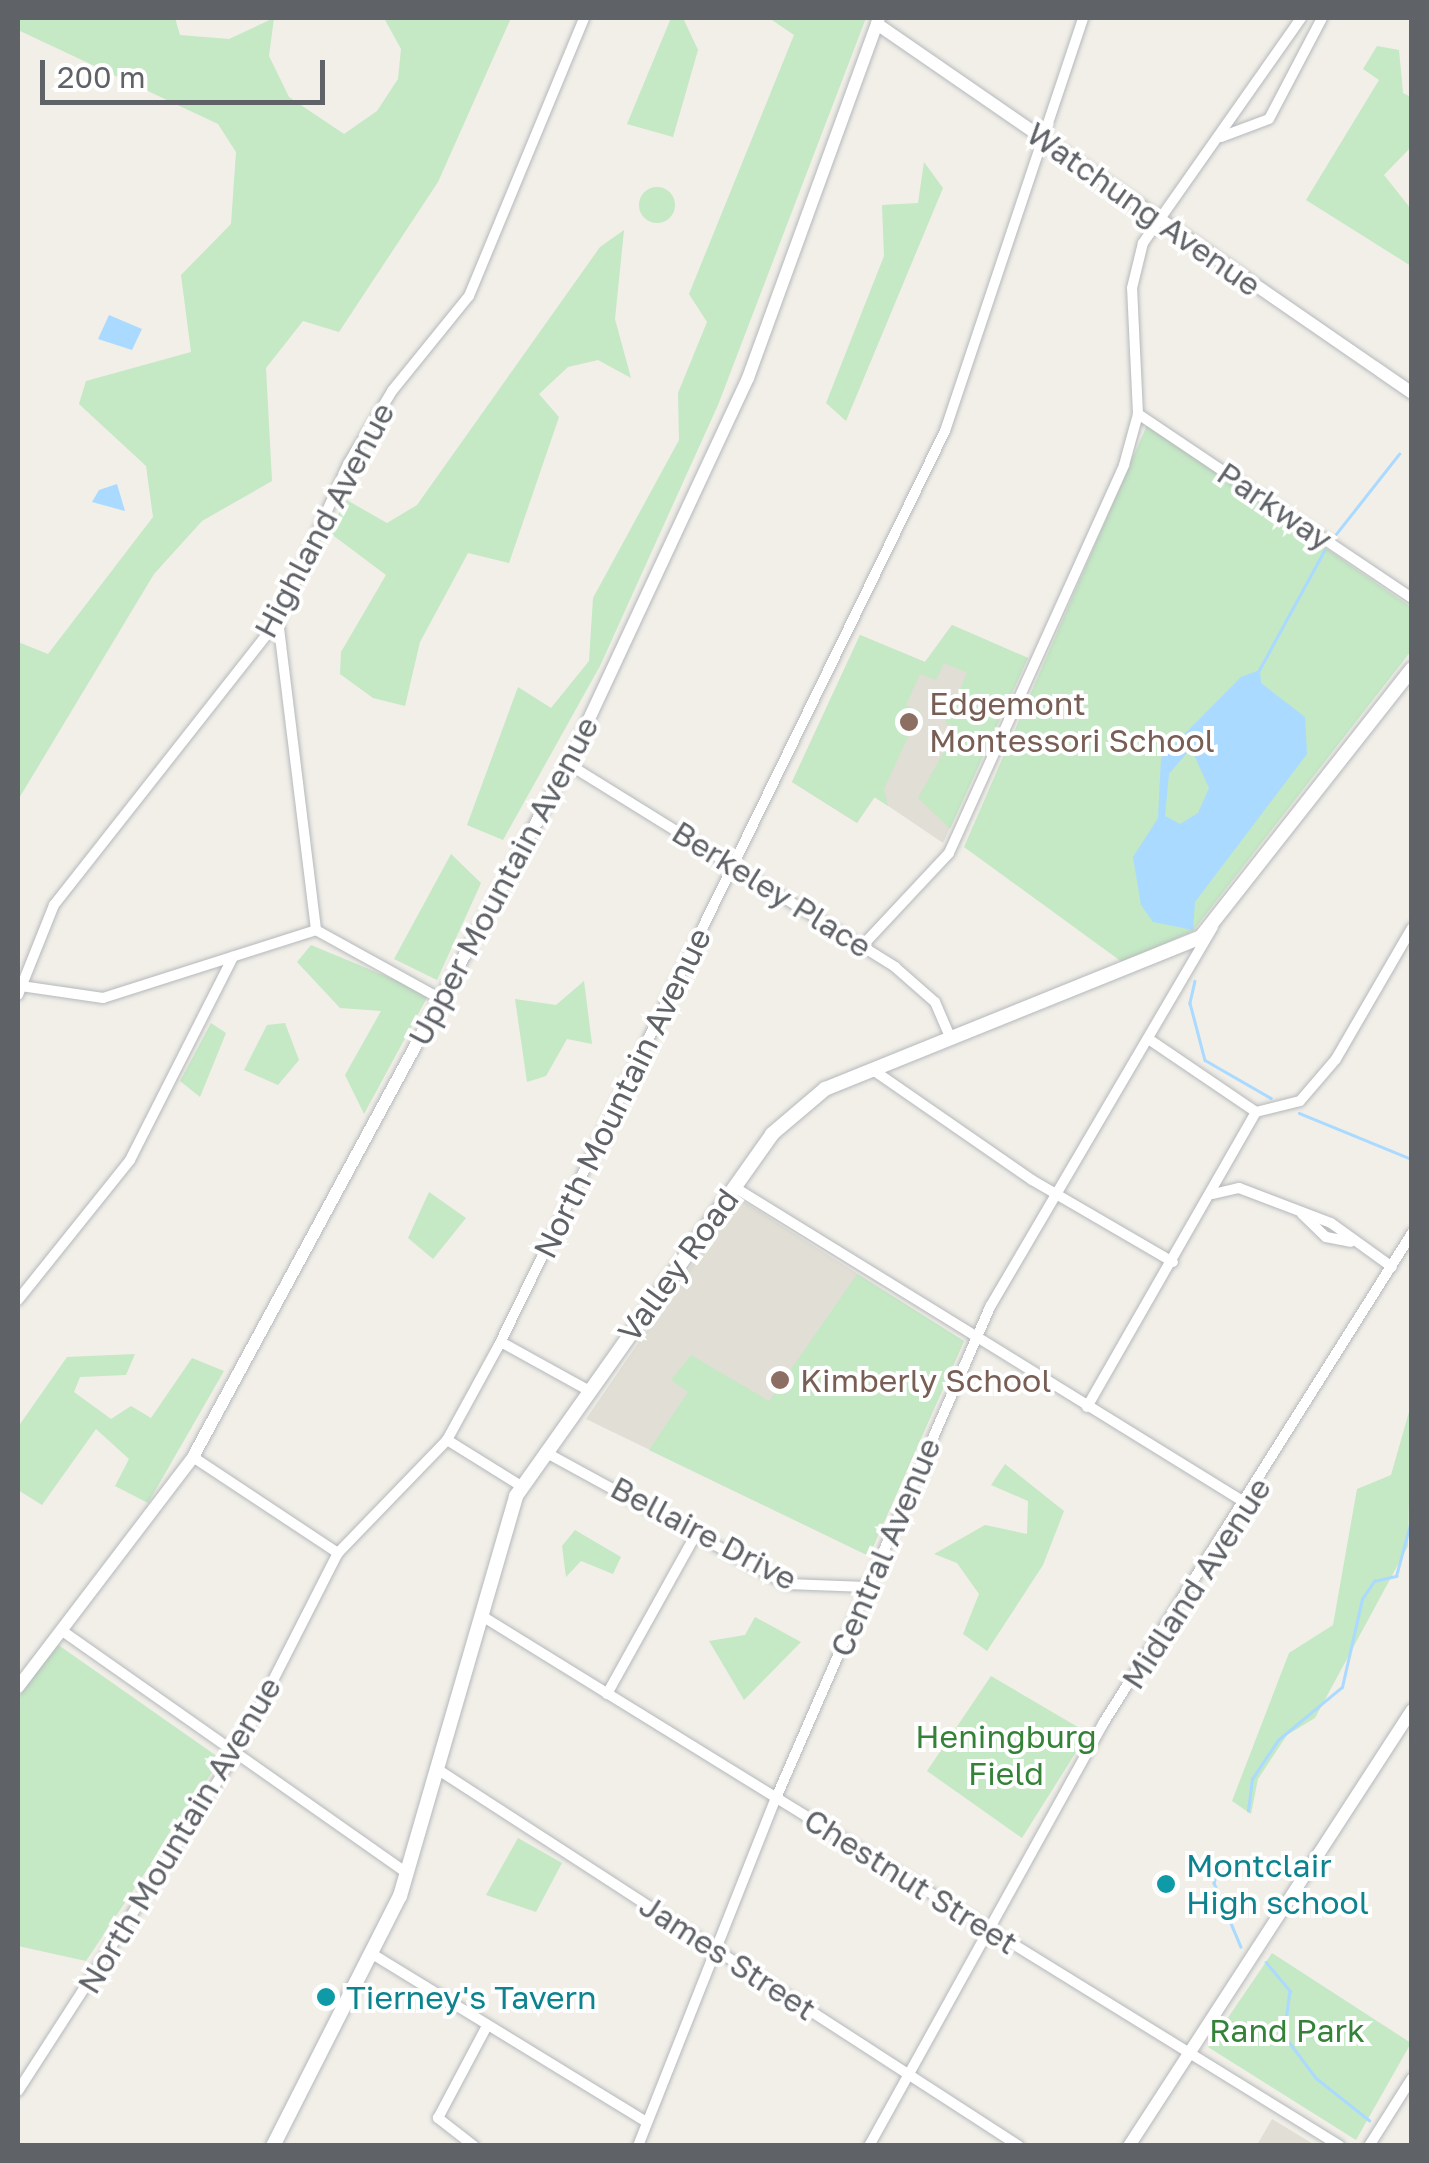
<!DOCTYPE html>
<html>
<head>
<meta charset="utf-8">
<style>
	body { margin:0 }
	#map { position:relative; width:1429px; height:2163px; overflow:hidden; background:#f1efe8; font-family:"Golos Text",sans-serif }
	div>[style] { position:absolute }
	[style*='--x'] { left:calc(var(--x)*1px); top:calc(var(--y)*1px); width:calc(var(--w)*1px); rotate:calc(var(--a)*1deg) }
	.education>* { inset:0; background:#e1ded6 }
	.green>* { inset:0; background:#c5e8c5 }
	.round { border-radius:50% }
	.water>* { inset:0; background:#aadaff }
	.stream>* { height:2.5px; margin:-1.25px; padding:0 1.25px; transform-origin:1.25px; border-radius:1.25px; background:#aadaff }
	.roads { filter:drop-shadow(0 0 2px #b5b8bc) drop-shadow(0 0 2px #b5b8bc) }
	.minor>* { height:10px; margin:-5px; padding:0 5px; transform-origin:5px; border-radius:5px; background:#fff }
	.tertiary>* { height:12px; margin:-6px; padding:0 6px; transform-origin:6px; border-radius:6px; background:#fff }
	.secondary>* { height:14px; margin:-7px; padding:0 7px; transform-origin:7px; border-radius:7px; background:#fff }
	.dots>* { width:28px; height:28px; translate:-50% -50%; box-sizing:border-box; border:5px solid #fff; border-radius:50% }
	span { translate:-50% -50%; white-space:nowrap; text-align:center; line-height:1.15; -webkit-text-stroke:8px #fff; paint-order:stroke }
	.street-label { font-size:32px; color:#5f6368 }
	.education-label { font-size:32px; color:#785e54 }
	.left { translate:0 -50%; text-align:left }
	.park-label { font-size:32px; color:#348238 }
	.culture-label { font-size:32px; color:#0d838f }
	.frame { position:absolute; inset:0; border:20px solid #5f6368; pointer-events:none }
	.scale { position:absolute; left:40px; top:60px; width:285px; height:45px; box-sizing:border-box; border:5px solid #5f6368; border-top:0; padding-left:12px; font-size:30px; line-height:35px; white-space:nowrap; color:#5f6368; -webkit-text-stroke:8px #fff; paint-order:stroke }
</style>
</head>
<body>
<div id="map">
	<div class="education">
		<i style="clip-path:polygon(952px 625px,1028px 658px,943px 843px,875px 797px,857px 823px,792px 782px,860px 635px,925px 662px)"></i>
		<i style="clip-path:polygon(738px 1198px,964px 1341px,869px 1556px,586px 1419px)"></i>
		<i style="clip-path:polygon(1272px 2119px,1315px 2145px,1257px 2145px)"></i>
	</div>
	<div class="green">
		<i style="clip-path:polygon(18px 18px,175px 18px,180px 35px,229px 39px,274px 18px,269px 56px,289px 97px,344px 134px,377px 111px,398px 79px,401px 49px,384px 18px,511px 18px,438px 182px,339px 332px,303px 321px,266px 368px,272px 481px,202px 521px,154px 574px,18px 800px,18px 642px,48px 654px,153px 517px,146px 466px,79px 404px,86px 381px,191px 352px,181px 275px,231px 224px,236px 152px,218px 124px,18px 30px)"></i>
		<i style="clip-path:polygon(671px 18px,683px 18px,698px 50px,673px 137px,627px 124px)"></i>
		<i style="clip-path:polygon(769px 18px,866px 18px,718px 405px,600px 666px,503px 840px,467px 825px,518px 687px,551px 708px,589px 661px,593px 598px,679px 440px,678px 393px,707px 322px,689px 294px,794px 35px)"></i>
		<i style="clip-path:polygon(1377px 46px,1399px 50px,1403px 93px,1411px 97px,1411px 147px,1384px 175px,1411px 209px,1411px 266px,1306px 200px,1379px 80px,1363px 69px)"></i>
		<i style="clip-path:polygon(924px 162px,943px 188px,846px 421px,826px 403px,884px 256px,882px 205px,918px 203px)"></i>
		<i class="round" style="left:639px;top:187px;width:36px;height:36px"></i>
		<i style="clip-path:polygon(624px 230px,615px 319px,631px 378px,598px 360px,568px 367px,539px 394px,559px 417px,509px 563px,468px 553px,420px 642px,405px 706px,373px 698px,340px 674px,341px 652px,386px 575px,330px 533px,345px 499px,387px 523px,417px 505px,600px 247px)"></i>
		<i style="clip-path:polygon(1147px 425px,1411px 607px,1411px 651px,1193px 931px,1122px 962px,964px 847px)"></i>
		<i style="clip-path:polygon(952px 625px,1028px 658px,950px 829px,918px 798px,957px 728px,945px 723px,967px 673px,944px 663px,936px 680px,920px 674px,906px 705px,920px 711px,884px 789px,888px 806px,874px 797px,857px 823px,792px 782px,860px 635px,925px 662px)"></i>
		<i style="clip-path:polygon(451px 854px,481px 883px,437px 980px,394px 959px)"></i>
		<i style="clip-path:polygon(311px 945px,429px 994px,364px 1114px,345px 1075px,381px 1011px,340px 1008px,297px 962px)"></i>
		<i style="clip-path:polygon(584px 981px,592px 1044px,567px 1039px,546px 1076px,527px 1082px,515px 999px,556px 1005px)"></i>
		<i style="clip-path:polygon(211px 1023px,226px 1033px,200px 1097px,180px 1081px)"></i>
		<i style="clip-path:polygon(285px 1023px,299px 1060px,278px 1085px,244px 1070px,267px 1025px)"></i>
		<i style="clip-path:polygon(429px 1192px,466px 1218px,433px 1259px,408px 1238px)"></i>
		<i style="clip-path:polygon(857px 1274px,964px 1341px,869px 1556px,649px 1450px,688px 1392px,671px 1380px,691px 1355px,769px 1401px)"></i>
		<i style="clip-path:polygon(135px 1354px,126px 1375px,80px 1377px,74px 1392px,111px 1419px,131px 1406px,151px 1418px,192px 1358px,224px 1371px,148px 1503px,115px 1486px,129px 1459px,96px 1429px,42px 1505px,18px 1490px,18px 1427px,67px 1357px)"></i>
		<i style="clip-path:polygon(1411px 1405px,1408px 1546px,1315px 1718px,1287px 1735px,1258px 1779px,1251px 1814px,1232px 1801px,1289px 1653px,1333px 1625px,1357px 1489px,1391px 1475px)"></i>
		<i style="clip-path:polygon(1005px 1464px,1064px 1511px,1043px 1565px,987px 1651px,963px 1634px,979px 1594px,957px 1563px,934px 1554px,985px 1525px,1027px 1534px,1028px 1501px,991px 1485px)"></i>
		<i style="clip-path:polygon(575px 1530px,621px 1557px,613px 1574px,581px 1561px,566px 1577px,562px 1546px)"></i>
		<i style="clip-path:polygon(755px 1617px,801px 1642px,744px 1700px,709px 1641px,745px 1635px)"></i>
		<i style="clip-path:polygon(57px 1644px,221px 1759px,86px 1961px,18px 1946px,18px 1698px)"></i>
		<i style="clip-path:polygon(991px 1676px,1088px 1733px,1022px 1838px,927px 1771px)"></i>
		<i style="clip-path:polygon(518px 1838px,562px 1863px,536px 1912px,486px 1895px)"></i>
		<i style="clip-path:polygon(1272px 1953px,1411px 2043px,1356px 2140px,1208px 2047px)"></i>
	</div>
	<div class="water">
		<i style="clip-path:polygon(109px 315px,142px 329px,132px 350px,98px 339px)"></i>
		<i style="clip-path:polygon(117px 484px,125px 511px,92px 502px,99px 490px)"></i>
		<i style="clip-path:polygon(evenodd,1260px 670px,1261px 683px,1305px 717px,1307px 754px,1195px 902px,1193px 930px,1153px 922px,1141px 905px,1133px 857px,1158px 818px,1161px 758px,1241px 677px,1260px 670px,1191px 748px,1209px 788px,1198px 813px,1180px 824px,1165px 816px,1169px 774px,1191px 748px)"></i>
	</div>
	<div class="stream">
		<i style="--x:1336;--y:534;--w:102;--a:-51.8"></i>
		<i style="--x:1258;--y:672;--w:138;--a:-61.4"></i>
		<i style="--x:1195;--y:981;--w:23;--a:103"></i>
		<i style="--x:1190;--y:1003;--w:59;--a:75.3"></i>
		<i style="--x:1205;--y:1060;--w:76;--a:29.9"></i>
		<i style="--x:1299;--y:1113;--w:122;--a:22.2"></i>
		<i style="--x:1248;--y:1811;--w:32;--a:-83"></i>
		<i style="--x:1252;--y:1779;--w:47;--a:-56.3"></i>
		<i style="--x:1278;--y:1740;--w:83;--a:-39.6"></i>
		<i style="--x:1342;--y:1687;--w:90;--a:-77.2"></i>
		<i style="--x:1362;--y:1599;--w:22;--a:-56"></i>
		<i style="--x:1374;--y:1581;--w:23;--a:-13"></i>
		<i style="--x:1396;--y:1576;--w:61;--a:-74.8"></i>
		<i style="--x:1221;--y:1859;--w:25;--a:106"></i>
		<i style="--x:1214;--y:1883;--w:69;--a:67.1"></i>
		<i style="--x:1266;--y:1962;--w:38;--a:50"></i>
		<i style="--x:1290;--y:1991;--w:44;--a:97.8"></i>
		<i style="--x:1284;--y:2035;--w:54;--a:53.3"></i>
		<i style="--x:1316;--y:2078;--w:68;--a:38.4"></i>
	</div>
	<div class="roads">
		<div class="minor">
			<i style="--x:1221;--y:137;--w:51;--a:-20.6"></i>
			<i style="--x:1269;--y:119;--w:114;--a:-62.3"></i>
			<i style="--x:1138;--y:414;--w:330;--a:33.9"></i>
			<i style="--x:278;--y:620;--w:312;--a:83"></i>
			<i style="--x:316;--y:930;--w:143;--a:28.9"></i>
			<i style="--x:568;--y:764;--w:385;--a:31.8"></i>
			<i style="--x:895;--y:967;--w:53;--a:41.2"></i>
			<i style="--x:935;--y:1002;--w:40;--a:66.6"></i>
			<i style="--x:863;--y:945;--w:126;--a:-46.9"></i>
			<i style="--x:949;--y:853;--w:426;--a:-65.7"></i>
			<i style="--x:1124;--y:465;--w:53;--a:-74.6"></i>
			<i style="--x:1138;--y:414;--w:126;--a:-92.7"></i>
			<i style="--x:1132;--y:288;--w:46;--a:-76.3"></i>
			<i style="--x:1143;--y:243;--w:275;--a:-54.9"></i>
			<i style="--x:21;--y:986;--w:83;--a:8.3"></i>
			<i style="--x:103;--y:998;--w:224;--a:-17.7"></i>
			<i style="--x:18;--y:995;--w:97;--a:-68.2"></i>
			<i style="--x:54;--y:905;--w:362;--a:-51.8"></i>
			<i style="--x:278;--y:620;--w:171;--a:-65.8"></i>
			<i style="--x:348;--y:464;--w:85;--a:-58.9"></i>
			<i style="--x:392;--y:391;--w:122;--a:-51"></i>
			<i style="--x:469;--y:296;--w:301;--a:-67.5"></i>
			<i style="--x:1150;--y:1040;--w:128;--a:34.2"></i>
			<i style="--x:873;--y:1070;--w:193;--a:34.7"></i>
			<i style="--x:1032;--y:1180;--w:163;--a:30.2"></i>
			<i style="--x:1256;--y:1112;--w:45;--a:-14"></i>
			<i style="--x:1300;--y:1101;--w:55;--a:-49.4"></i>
			<i style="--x:1336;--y:1059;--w:151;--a:-59.9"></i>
			<i style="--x:734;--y:1187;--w:605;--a:31.69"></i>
			<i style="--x:1213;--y:1194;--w:27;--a:-13"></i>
			<i style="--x:1239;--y:1188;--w:98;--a:20.8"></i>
			<i style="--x:1331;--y:1223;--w:75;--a:35.8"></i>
			<i style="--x:1302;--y:1214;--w:33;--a:44"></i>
			<i style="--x:1326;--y:1237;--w:25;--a:11"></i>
			<i style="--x:18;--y:1300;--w:179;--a:-51.3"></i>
			<i style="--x:130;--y:1160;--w:228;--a:-63.1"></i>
			<i style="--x:501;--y:1342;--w:99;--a:28.9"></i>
			<i style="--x:1087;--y:1407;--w:340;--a:-60.2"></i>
			<i style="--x:447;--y:1440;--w:87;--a:31.9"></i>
			<i style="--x:545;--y:1452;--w:275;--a:28.7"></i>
			<i style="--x:786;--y:1584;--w:82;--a:2.1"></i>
			<i style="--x:193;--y:1457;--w:174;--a:33.5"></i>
			<i style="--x:482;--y:1616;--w:1008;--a:31.7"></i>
			<i style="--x:61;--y:1630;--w:424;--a:35.1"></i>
			<i style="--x:607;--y:1694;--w:181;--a:-60.9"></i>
			<i style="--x:437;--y:1769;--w:693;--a:32.93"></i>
			<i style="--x:374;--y:1955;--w:320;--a:31.5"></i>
			<i style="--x:18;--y:2091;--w:402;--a:-57.2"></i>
			<i style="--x:236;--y:1753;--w:225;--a:-63"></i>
			<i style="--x:338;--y:1553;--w:157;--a:-46"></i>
			<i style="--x:447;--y:1440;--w:106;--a:-61.3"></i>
			<i style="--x:498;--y:1347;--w:1019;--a:-63.99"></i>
			<i style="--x:945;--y:431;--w:435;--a:-71.5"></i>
			<i style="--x:474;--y:2146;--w:46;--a:-142.1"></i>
			<i style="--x:438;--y:2118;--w:104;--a:-62"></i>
			<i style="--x:638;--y:2146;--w:374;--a:-68.4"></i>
			<i style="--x:776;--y:1798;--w:536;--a:-66.45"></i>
			<i style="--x:990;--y:1307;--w:441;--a:-59.6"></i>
			<i style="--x:869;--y:2146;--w:485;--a:-61"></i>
			<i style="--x:1104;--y:1722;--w:578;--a:-57.79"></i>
			<i style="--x:1369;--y:2146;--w:80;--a:-57.7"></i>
		</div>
		<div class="tertiary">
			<i style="--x:877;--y:24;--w:650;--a:34.59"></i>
			<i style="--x:18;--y:1687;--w:289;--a:-52.7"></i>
			<i style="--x:193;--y:1457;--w:788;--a:-61.58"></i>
			<i style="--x:568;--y:764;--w:426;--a:-65"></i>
			<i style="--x:748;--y:378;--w:383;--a:-70"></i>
			<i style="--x:1129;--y:2146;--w:520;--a:-57.01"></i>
		</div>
		<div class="secondary">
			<i style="--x:273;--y:2146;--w:280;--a:-63.1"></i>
			<i style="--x:400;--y:1896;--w:416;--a:-73.8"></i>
			<i style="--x:516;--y:1496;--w:443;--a:-54.7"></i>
			<i style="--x:772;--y:1134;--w:70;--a:-40.3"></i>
			<i style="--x:825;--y:1089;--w:406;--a:-22"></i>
			<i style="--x:1201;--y:937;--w:341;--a:-51.8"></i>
		</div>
	</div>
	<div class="dots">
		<i style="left:909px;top:722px;background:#8d6e63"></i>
		<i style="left:780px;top:1380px;background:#8d6e63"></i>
		<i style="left:1166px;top:1884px;background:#0f9aa8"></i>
		<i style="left:326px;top:1997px;background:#0f9aa8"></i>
	</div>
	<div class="street-label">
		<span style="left:1144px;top:209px;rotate:35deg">Watchung Avenue</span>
		<span style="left:1275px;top:506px;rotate:34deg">Parkway</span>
		<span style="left:324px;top:520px;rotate:-62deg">Highland Avenue</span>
		<span style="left:503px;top:881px;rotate:-62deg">Upper Mountain Avenue</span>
		<span style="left:772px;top:889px;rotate:32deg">Berkeley Place</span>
		<span style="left:622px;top:1093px;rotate:-64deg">North Mountain Avenue</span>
		<span style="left:678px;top:1265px;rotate:-54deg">Valley Road</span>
		<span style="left:704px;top:1533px;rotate:28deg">Bellaire Drive</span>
		<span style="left:885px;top:1547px;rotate:-67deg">Central Avenue</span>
		<span style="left:1196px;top:1583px;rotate:-57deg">Midland Avenue</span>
		<span style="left:179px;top:1835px;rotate:-59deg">North Mountain Avenue</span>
		<span style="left:911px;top:1881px;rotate:32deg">Chestnut Street</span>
		<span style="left:728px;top:1957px;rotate:33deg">James Street</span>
	</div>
	<div class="education-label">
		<span class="left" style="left:929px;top:722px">Edgemont<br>Montessori School</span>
		<span class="left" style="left:800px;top:1380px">Kimberly School</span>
	</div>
	<div class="park-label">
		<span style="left:1006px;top:1755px">Heningburg<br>Field</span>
		<span style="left:1287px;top:2030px">Rand Park</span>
	</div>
	<div class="culture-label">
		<span class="left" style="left:1186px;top:1884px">Montclair<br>High school</span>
		<span class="left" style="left:346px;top:1997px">Tierney's Tavern</span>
	</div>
	<div class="frame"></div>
	<div class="scale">200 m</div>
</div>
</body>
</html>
